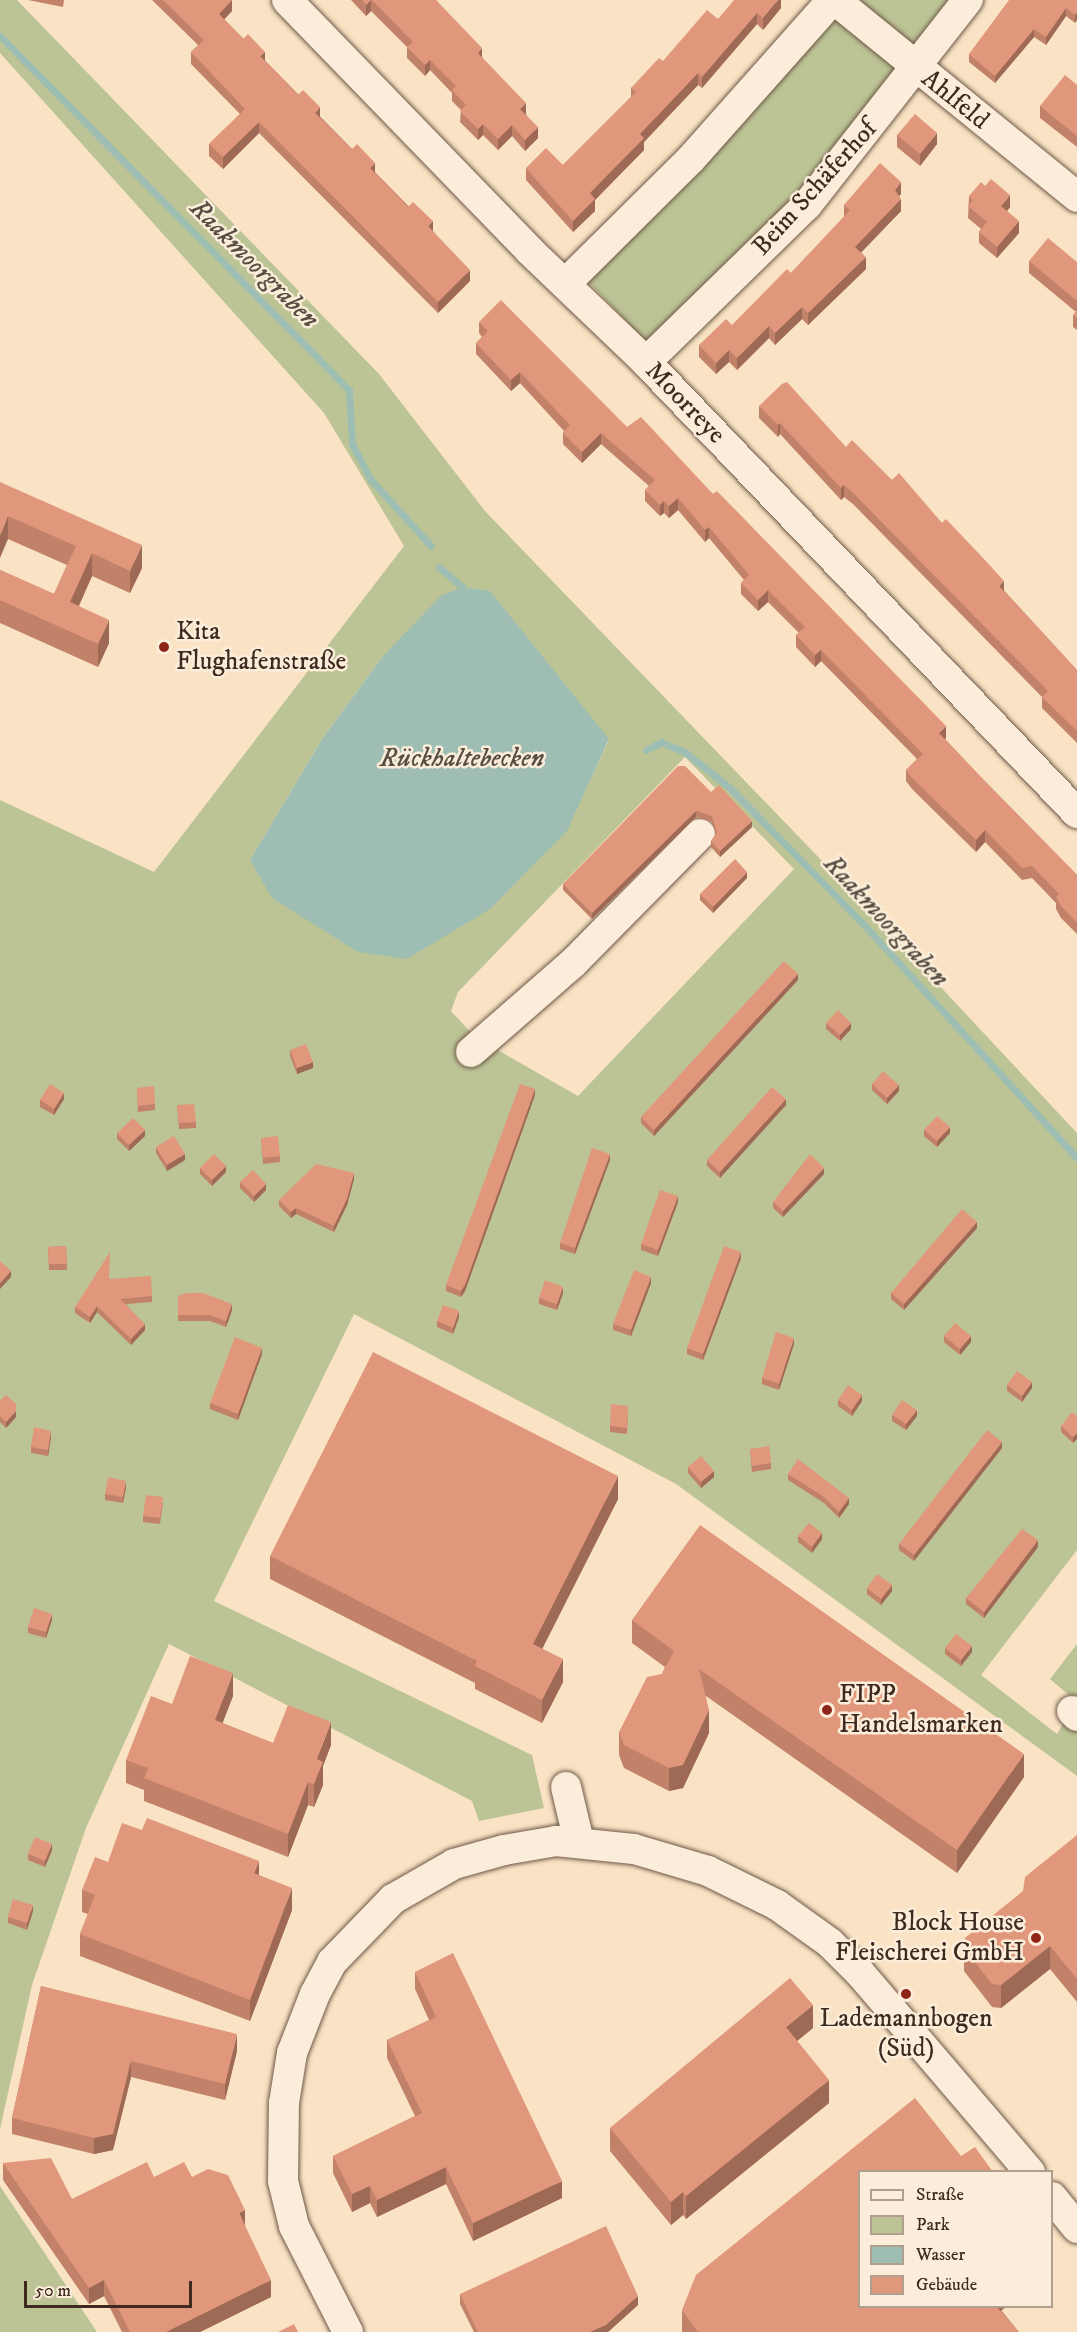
<!DOCTYPE html>
<html>
<head>
<meta charset="utf-8">
<style>
	body { margin:0 }
	#map { position:relative; width:1077px; height:2332px; overflow:hidden; background:#f9e3c4; font-family:"IM FELL DW Pica",serif }
	div>[style] { position:absolute }
	[style*='--x'] { left:calc(var(--x)*1px); top:calc(var(--y)*1px); width:calc(var(--w)*1px); rotate:calc(var(--a)*1deg) }
	.green>* { inset:0; background:#bcc495 }
	.water>* { inset:0; background:#9ebeb4 }
	.stream>* { height:7px; margin:-3.5px; padding:0 3.5px; transform-origin:3.5px; border-radius:3.5px; background:#9ebeb4 }
	.roads { filter:drop-shadow(0 0 2px #6e5848) drop-shadow(0 0 2px #6e5848) }
	.minor>* { height:30px; margin:-15px; padding:0 15px; transform-origin:15px; border-radius:15px; background:#fbedd9 }
	.wall>* { inset:0; background:#c2826a }
	.shaded-wall>* { inset:0; background:#9e6a56 }
	.building>* { inset:0; background:#e1977b }
	.dots>* { width:16px; height:16px; translate:-50% -50%; box-sizing:border-box; border:3px solid #fbedd9; border-radius:50% }
	span { translate:-50% -50%; white-space:nowrap; text-align:center; line-height:1.15; -webkit-text-stroke:5px #fbedd9; paint-order:stroke }
	.street-label { font-size:26px; color:#3f2a1f }
	.poi-label { font-size:26px; color:#3f2a1f }
	.left { translate:0 -50%; text-align:left }
	.right { translate:-100% -50%; text-align:right }
	.water-label { font-size:27px; color:#574f44; font-style:italic }
	.legend { position:absolute; left:858px; top:2170px; width:195px; height:138px; box-sizing:border-box; background:#fbedd9; border:2px solid #b09f8f; margin:0; padding:8px 10px; list-style:none; font-size:18px; color:#3f2a1f }
	.legend li { display:flex; align-items:center; gap:12px; height:30px }
	.legend b { width:30px; border:2px solid #b09f8f }
	.scale { position:absolute; left:24px; top:2281px; width:168px; height:27px; box-sizing:border-box; border:3px solid #3f2a1f; border-top:0; padding-left:8px; font-size:18px; line-height:21px; white-space:nowrap; color:#3f2a1f; -webkit-text-stroke:4px #fbedd9; paint-order:stroke }
</style>
</head>
<body>
<div id="map">
	<div class="green">
		<i style="clip-path:polygon(evenodd,0 0,17px 0,379px 374px,485px 511px,850px 890px,1077px 1133px,1077px 1550px,981px 1675px,1057px 1734px,1077px 1702px,1050px 1679px,1077px 1644px,1077px 1776px,676px 1484px,354px 1314px,214px 1601px,532px 1755px,544px 1808px,479px 1821px,472px 1801px,169px 1644px,86px 1828px,32px 1985px,0 2129px,0 800px,154px 872px,404px 546px,324px 413px,0 53px,0 0,383px 656px,609px 740px,590px 780px,250px 860px,322px 739px,383px 656px,0 0,685px 757px,794px 869px,578px 1096px,475px 1037px,451px 1011px,458px 992px,685px 757px)"></i>
		<i style="clip-path:polygon(839px 0,958px 0,786px 214px,651px 347px,585px 278px)"></i>
		<i style="clip-path:polygon(0 2186px,97px 2332px,0 2332px)"></i>
	</div>
	<div class="water">
		<i style="clip-path:polygon(462px 587px,490px 591px,609px 739px,567px 831px,490px 909px,407px 959px,358px 952px,272px 898px,250px 860px,322px 739px,383px 656px,441px 596px)"></i>
	</div>
	<div class="stream">
		<i style="--x:0;--y:36;--w:497;--a:45.4"></i>
		<i style="--x:349;--y:390;--w:54;--a:86.8"></i>
		<i style="--x:352;--y:444;--w:41;--a:62.2"></i>
		<i style="--x:371;--y:480;--w:89;--a:47.7"></i>
		<i style="--x:439;--y:567;--w:30;--a:41"></i>
		<i style="--x:462;--y:587;--w:9;--a:90"></i>
		<i style="--x:646;--y:750;--w:17;--a:-28"></i>
		<i style="--x:661;--y:742;--w:26;--a:23"></i>
		<i style="--x:685;--y:752;--w:58;--a:38.7"></i>
		<i style="--x:730;--y:788;--w:194;--a:45.6"></i>
		<i style="--x:866;--y:927;--w:313;--a:47.6"></i>
	</div>
	<div class="roads">
		<div class="minor">
			<i style="--x:287;--y:0;--w:348;--a:45.9"></i>
			<i style="--x:529;--y:250;--w:162;--a:43.7"></i>
			<i style="--x:646;--y:362;--w:624;--a:46.3"></i>
			<i style="--x:835;--y:0;--w:312;--a:39.1"></i>
			<i style="--x:565;--y:284;--w:177;--a:-44.8"></i>
			<i style="--x:691;--y:159;--w:213;--a:-48.4"></i>
			<i style="--x:646;--y:362;--w:225;--a:-44.3"></i>
			<i style="--x:807;--y:205;--w:261;--a:-51.9"></i>
			<i style="--x:471;--y:1052;--w:135;--a:-41.1"></i>
			<i style="--x:573;--y:963;--w:181;--a:-45.4"></i>
			<i style="--x:1072;--y:1711;--w:7;--a:45"></i>
			<i style="--x:566;--y:1787;--w:57;--a:76.7"></i>
			<i style="--x:1052;--y:2197;--w:40;--a:51"></i>
			<i style="--x:348;--y:2332;--w:119;--a:-117"></i>
			<i style="--x:294;--y:2226;--w:46;--a:-103.7"></i>
			<i style="--x:283;--y:2181;--w:78;--a:-89.3"></i>
			<i style="--x:284;--y:2103;--w:51;--a:-80.9"></i>
			<i style="--x:292;--y:2053;--w:63;--a:-68.7"></i>
			<i style="--x:315;--y:1994;--w:36;--a:-62"></i>
			<i style="--x:332;--y:1962;--w:88;--a:-45.9"></i>
			<i style="--x:393;--y:1899;--w:70;--a:-29.8"></i>
			<i style="--x:454;--y:1864;--w:52;--a:-15.6"></i>
			<i style="--x:504;--y:1850;--w:53;--a:-9.8"></i>
			<i style="--x:556;--y:1841;--w:78;--a:5.9"></i>
			<i style="--x:634;--y:1849;--w:77;--a:16.6"></i>
			<i style="--x:708;--y:1871;--w:77;--a:26.2"></i>
			<i style="--x:777;--y:1905;--w:65;--a:35.6"></i>
			<i style="--x:830;--y:1943;--w:42;--a:45"></i>
			<i style="--x:860;--y:1973;--w:262;--a:49.5"></i>
		</div>
	</div>
	<div class="wall">
		<i style="clip-path:polygon(28px 0,64px 0,63px 7px)"></i>
		<i style="clip-path:polygon(152px 0,232px 0,232px 11px,224px 19px,433px 231px,470px 281px,438px 313px,259px 133px,223px 169px,209px 156px,209px 144px,240px 114px,191px 64px,191px 52px,198px 45px)"></i>
		<i style="clip-path:polygon(351px 0,436px 0,482px 57px,526px 114px,538px 138px,525px 151px,512px 136px,498px 150px,483px 135px,478px 140px,460px 122px,461px 110px,452px 101px,452px 93px,430px 70px,425px 76px,407px 58px,407px 47px,371px 11px,366px 16px)"></i>
		<i style="clip-path:polygon(781px 0,781px 8px,763px 30px,757px 24px,702px 88px,698px 85px,644px 142px,644px 150px,595px 200px,595px 211px,573px 232px,526px 180px,526px 168px,563px 165px,631px 97px,631px 88px,663px 61px,718px 19px)"></i>
		<i style="clip-path:polygon(1077px 0,1075px 23px,1066px 16px,1046px 45px,1034px 37px,995px 83px,969px 62px,969px 54px)"></i>
		<i style="clip-path:polygon(1077px 85px,1077px 147px,1040px 118px,1040px 106px)"></i>
		<i style="clip-path:polygon(897px 135px,937px 144px,920px 166px,897px 147px)"></i>
		<i style="clip-path:polygon(901px 194px,899px 196px,901px 211px,861px 252px,866px 269px,808px 325px,802px 319px,775px 345px,769px 338px,737px 370px,729px 362px,716px 374px,699px 357px,699px 345px,732px 325px,791px 273px,844px 217px,844px 205px)"></i>
		<i style="clip-path:polygon(969px 196px,1010px 207px,1007px 211px,1019px 233px,997px 258px,979px 243px,979px 232px,981px 229px,968px 218px)"></i>
		<i style="clip-path:polygon(1029px 261px,1077px 262px,1077px 330px,1073px 327px,1073px 315px,1076px 312px,1029px 273px)"></i>
		<i style="clip-path:polygon(479px 322px,627px 427px,713px 494px,946px 738px,945px 739px,977px 773px,1077px 875px,1077px 934px,1061px 918px,1056px 909px,1056px 903px,1032px 878px,1022px 880px,985px 842px,976px 852px,912px 789px,906px 781px,906px 770px,917px 759px,821px 661px,815px 667px,796px 647px,796px 635px,799px 633px,768px 602px,758px 611px,741px 594px,741px 583px,744px 580px,709px 538px,705px 542px,678px 510px,669px 518px,664px 513px,660px 516px,645px 501px,645px 490px,649px 486px,601px 444px,582px 463px,563px 444px,563px 433px,564px 431px,520px 383px,511px 391px,476px 354px,476px 343px,482px 337px,479px 333px)"></i>
		<i style="clip-path:polygon(759px 406px,846px 447px,892px 480px,942px 523px,1077px 670px,1077px 743px,1042px 708px,1042px 697px,853px 504px,844px 497px,841px 500px,780px 434px,778px 437px,759px 418px)"></i>
		<i style="clip-path:polygon(0 482px,142px 568px,130px 593px,92px 576px,79px 606px,109px 643px,98px 667px,0 623px,0 570px,54px 594px,67px 565px,8px 539px)"></i>
		<i style="clip-path:polygon(711px 792px,752px 827px,720px 857px,711px 847px,711px 841px,716px 834px,712px 822px,696px 817px,592px 919px,563px 890px,563px 884px)"></i>
		<i style="clip-path:polygon(747px 878px,713px 913px,700px 900px,700px 894px)"></i>
		<i style="clip-path:polygon(798px 980px,654px 1136px,641px 1123px,641px 1117px)"></i>
		<i style="clip-path:polygon(826px 1023px,851px 1029px,840px 1041px,826px 1029px)"></i>
		<i style="clip-path:polygon(290px 1050px,313px 1068px,297px 1074px,290px 1056px)"></i>
		<i style="clip-path:polygon(872px 1084px,899px 1091px,887px 1104px,872px 1090px)"></i>
		<i style="clip-path:polygon(137px 1088px,155px 1104px,155px 1110px,138px 1112px)"></i>
		<i style="clip-path:polygon(535px 1095px,465px 1291px,461px 1297px,446px 1291px,446px 1285px)"></i>
		<i style="clip-path:polygon(64px 1099px,54px 1115px,40px 1107px,40px 1100px)"></i>
		<i style="clip-path:polygon(177px 1105px,196px 1122px,196px 1128px,179px 1129px)"></i>
		<i style="clip-path:polygon(786px 1105px,720px 1178px,707px 1166px,707px 1160px)"></i>
		<i style="clip-path:polygon(924px 1130px,950px 1133px,937px 1147px,924px 1136px)"></i>
		<i style="clip-path:polygon(117px 1133px,145px 1136px,129px 1151px,117px 1139px)"></i>
		<i style="clip-path:polygon(261px 1138px,280px 1156px,280px 1162px,263px 1164px)"></i>
		<i style="clip-path:polygon(156px 1147px,185px 1160px,167px 1171px,156px 1153px)"></i>
		<i style="clip-path:polygon(610px 1160px,575px 1254px,560px 1249px,560px 1243px)"></i>
		<i style="clip-path:polygon(200px 1168px,226px 1172px,212px 1186px,200px 1174px)"></i>
		<i style="clip-path:polygon(824px 1174px,783px 1217px,773px 1208px,773px 1202px)"></i>
		<i style="clip-path:polygon(354px 1179px,347px 1205px,334px 1232px,296px 1214px,291px 1218px,279px 1206px,279px 1200px)"></i>
		<i style="clip-path:polygon(240px 1182px,266px 1190px,254px 1202px,240px 1188px)"></i>
		<i style="clip-path:polygon(678px 1202px,658px 1256px,641px 1250px,641px 1244px)"></i>
		<i style="clip-path:polygon(977px 1228px,904px 1310px,891px 1299px,891px 1293px)"></i>
		<i style="clip-path:polygon(66px 1246px,67px 1270px,49px 1270px,48px 1247px)"></i>
		<i style="clip-path:polygon(741px 1258px,703px 1360px,687px 1354px,687px 1348px)"></i>
		<i style="clip-path:polygon(109px 1279px,152px 1296px,152px 1302px,126px 1304px,145px 1330px,131px 1345px,97px 1312px,90px 1323px,75px 1313px,75px 1307px)"></i>
		<i style="clip-path:polygon(651px 1283px,631px 1336px,613px 1330px,613px 1324px)"></i>
		<i style="clip-path:polygon(563px 1293px,557px 1310px,539px 1304px,539px 1298px)"></i>
		<i style="clip-path:polygon(178px 1296px,232px 1310px,226px 1327px,210px 1321px,178px 1321px)"></i>
		<i style="clip-path:polygon(459px 1317px,453px 1334px,437px 1327px,437px 1321px)"></i>
		<i style="clip-path:polygon(944px 1336px,971px 1342px,960px 1355px,944px 1342px)"></i>
		<i style="clip-path:polygon(794px 1344px,779px 1390px,762px 1384px,762px 1378px)"></i>
		<i style="clip-path:polygon(262px 1354px,238px 1420px,210px 1409px,210px 1403px)"></i>
		<i style="clip-path:polygon(1007px 1385px,1032px 1388px,1022px 1402px,1007px 1391px)"></i>
		<i style="clip-path:polygon(838px 1400px,862px 1401px,852px 1416px,838px 1406px)"></i>
		<i style="clip-path:polygon(0 1401px,16px 1417px,6px 1428px,0 1422px)"></i>
		<i style="clip-path:polygon(628px 1412px,627px 1434px,610px 1432px,610px 1426px)"></i>
		<i style="clip-path:polygon(892px 1415px,917px 1416px,906px 1430px,892px 1421px)"></i>
		<i style="clip-path:polygon(1077px 1416px,1073px 1443px,1061px 1432px,1061px 1426px)"></i>
		<i style="clip-path:polygon(51px 1437px,48px 1456px,31px 1453px,31px 1447px)"></i>
		<i style="clip-path:polygon(1002px 1448px,914px 1561px,899px 1550px,899px 1544px)"></i>
		<i style="clip-path:polygon(750px 1449px,771px 1463px,771px 1469px,752px 1472px)"></i>
		<i style="clip-path:polygon(688px 1467px,714px 1477px,701px 1488px,688px 1473px)"></i>
		<i style="clip-path:polygon(788px 1474px,849px 1504px,839px 1518px,824px 1503px,788px 1480px)"></i>
		<i style="clip-path:polygon(126px 1487px,123px 1503px,105px 1500px,105px 1494px)"></i>
		<i style="clip-path:polygon(618px 1499px,542px 1649px,563px 1682px,542px 1723px,475px 1689px,475px 1683px,270px 1579px,270px 1556px)"></i>
		<i style="clip-path:polygon(163px 1503px,160px 1524px,143px 1522px,143px 1516px)"></i>
		<i style="clip-path:polygon(798px 1536px,822px 1539px,812px 1553px,798px 1542px)"></i>
		<i style="clip-path:polygon(1038px 1547px,984px 1618px,966px 1604px,966px 1598px)"></i>
		<i style="clip-path:polygon(867px 1588px,892px 1591px,881px 1605px,867px 1594px)"></i>
		<i style="clip-path:polygon(52px 1620px,46px 1638px,28px 1633px,28px 1627px)"></i>
		<i style="clip-path:polygon(632px 1620px,1024px 1777px,957px 1873px,706px 1696px,709px 1733px,683px 1788px,669px 1791px,624px 1768px,619px 1755px,619px 1732px,662px 1674px,665px 1667px,632px 1643px)"></i>
		<i style="clip-path:polygon(945px 1648px,972px 1652px,961px 1666px,945px 1654px)"></i>
		<i style="clip-path:polygon(233px 1696px,222px 1723px,273px 1743px,331px 1745px,323px 1766px,323px 1785px,314px 1807px,308px 1805px,288px 1857px,144px 1801px,144px 1790px,126px 1783px,126px 1760px,172px 1704px)"></i>
		<i style="clip-path:polygon(1077px 1835px,1077px 2002px,1050px 1969px,1001px 2008px,992px 2007px,964px 1971px,964px 1948px,1023px 1891px)"></i>
		<i style="clip-path:polygon(52px 1850px,45px 1867px,28px 1860px,28px 1854px)"></i>
		<i style="clip-path:polygon(108px 1862px,259px 1875px,292px 1910px,250px 2021px,80px 1956px,80px 1934px,88px 1914px,82px 1912px,82px 1890px)"></i>
		<i style="clip-path:polygon(33px 1911px,27px 1930px,8px 1923px,8px 1917px)"></i>
		<i style="clip-path:polygon(415px 1972px,562px 2198px,473px 2241px,446px 2184px,377px 2217px,370px 2203px,352px 2212px,333px 2173px,333px 2156px,415px 2116px,387px 2058px,387px 2040px,429px 2020px,415px 1989px)"></i>
		<i style="clip-path:polygon(41px 1986px,237px 2051px,225px 2100px,131px 2077px,113px 2150px,94px 2154px,12px 2134px,12px 2118px)"></i>
		<i style="clip-path:polygon(813px 2028px,797px 2041px,829px 2103px,686px 2219px,683px 2215px,671px 2225px,610px 2151px,610px 2128px)"></i>
		<i style="clip-path:polygon(3px 2163px,72px 2199px,154px 2177px,192px 2177px,245px 2226px,271px 2297px,200px 2332px,122px 2332px,104px 2296px,89px 2304px,3px 2180px)"></i>
		<i style="clip-path:polygon(460px 2294px,638px 2305px,608px 2332px,474px 2332px,460px 2304px)"></i>
		<i style="clip-path:polygon(860px 2307px,1006px 2307px,1001px 2310px,1019px 2332px,682px 2332px,682px 2310px)"></i>
	</div>
	<div class="shaded-wall">
		<i style="clip-path:polygon(232px 0,232px 11px,219px 25px,219px 14px)"></i>
		<i style="clip-path:polygon(371px 0,371px 11px,366px 16px,366px 5px)"></i>
		<i style="clip-path:polygon(778px 0,781px 0,781px 8px,763px 30px,763px 18px)"></i>
		<i style="clip-path:polygon(1066px 8px,1066px 16px,1046px 45px,1046px 37px)"></i>
		<i style="clip-path:polygon(1077px 12px,1077px 20px,1075px 23px,1075px 15px)"></i>
		<i style="clip-path:polygon(757px 13px,757px 24px,702px 88px,702px 77px)"></i>
		<i style="clip-path:polygon(1034px 29px,1034px 37px,995px 83px,995px 76px)"></i>
		<i style="clip-path:polygon(482px 48px,482px 59px,478px 53px)"></i>
		<i style="clip-path:polygon(265px 52px,265px 63px,260px 56px)"></i>
		<i style="clip-path:polygon(430px 60px,430px 70px,425px 76px,425px 65px)"></i>
		<i style="clip-path:polygon(698px 73px,698px 85px,644px 142px,644px 150px,595px 200px,595px 211px,573px 232px,573px 221px,590px 193px,640px 134px)"></i>
		<i style="clip-path:polygon(526px 103px,526px 114px,520px 120px,520px 109px)"></i>
		<i style="clip-path:polygon(320px 107px,320px 118px,315px 113px)"></i>
		<i style="clip-path:polygon(259px 122px,259px 133px,223px 169px,223px 157px)"></i>
		<i style="clip-path:polygon(483px 124px,483px 135px,478px 140px,478px 129px)"></i>
		<i style="clip-path:polygon(512px 125px,512px 136px,498px 150px,498px 139px)"></i>
		<i style="clip-path:polygon(538px 127px,538px 138px,525px 151px,525px 140px)"></i>
		<i style="clip-path:polygon(937px 133px,937px 144px,920px 166px,920px 154px)"></i>
		<i style="clip-path:polygon(375px 163px,375px 174px,370px 168px)"></i>
		<i style="clip-path:polygon(901px 182px,901px 194px,895px 201px,895px 190px)"></i>
		<i style="clip-path:polygon(1010px 195px,1010px 207px,1001px 218px,1001px 206px)"></i>
		<i style="clip-path:polygon(901px 199px,901px 211px,855px 259px,855px 247px)"></i>
		<i style="clip-path:polygon(433px 221px,433px 233px,428px 226px)"></i>
		<i style="clip-path:polygon(1019px 221px,1019px 233px,997px 258px,997px 247px)"></i>
		<i style="clip-path:polygon(866px 257px,866px 269px,808px 325px,808px 313px)"></i>
		<i style="clip-path:polygon(470px 270px,470px 281px,438px 313px,438px 302px)"></i>
		<i style="clip-path:polygon(802px 307px,802px 319px,775px 345px,775px 333px)"></i>
		<i style="clip-path:polygon(769px 326px,769px 338px,737px 370px,737px 358px)"></i>
		<i style="clip-path:polygon(729px 350px,729px 362px,716px 374px,716px 363px)"></i>
		<i style="clip-path:polygon(520px 372px,520px 383px,511px 391px,511px 380px)"></i>
		<i style="clip-path:polygon(780px 423px,780px 434px,778px 437px,778px 425px)"></i>
		<i style="clip-path:polygon(601px 433px,601px 444px,582px 463px,582px 452px)"></i>
		<i style="clip-path:polygon(844px 485px,844px 497px,841px 500px,841px 488px)"></i>
		<i style="clip-path:polygon(678px 498px,678px 510px,669px 518px,669px 506px)"></i>
		<i style="clip-path:polygon(664px 501px,664px 513px,660px 516px,660px 505px)"></i>
		<i style="clip-path:polygon(8px 516px,8px 539px,0 558px,0 535px)"></i>
		<i style="clip-path:polygon(709px 527px,709px 538px,705px 542px,705px 530px)"></i>
		<i style="clip-path:polygon(142px 545px,142px 568px,130px 593px,130px 571px)"></i>
		<i style="clip-path:polygon(92px 553px,92px 576px,70px 625px,70px 602px)"></i>
		<i style="clip-path:polygon(1004px 581px,1004px 593px,999px 586px)"></i>
		<i style="clip-path:polygon(768px 590px,768px 602px,758px 611px,758px 600px)"></i>
		<i style="clip-path:polygon(109px 620px,109px 643px,98px 667px,98px 644px)"></i>
		<i style="clip-path:polygon(821px 650px,821px 661px,815px 667px,815px 655px)"></i>
		<i style="clip-path:polygon(946px 726px,946px 738px,939px 745px,939px 733px)"></i>
		<i style="clip-path:polygon(696px 811px,696px 817px,592px 919px,592px 913px)"></i>
		<i style="clip-path:polygon(752px 821px,752px 827px,720px 857px,720px 851px)"></i>
		<i style="clip-path:polygon(985px 830px,985px 842px,976px 852px,976px 840px)"></i>
		<i style="clip-path:polygon(747px 872px,747px 878px,713px 913px,713px 907px)"></i>
		<i style="clip-path:polygon(798px 974px,798px 980px,654px 1136px,654px 1130px)"></i>
		<i style="clip-path:polygon(851px 1023px,851px 1029px,840px 1041px,840px 1035px)"></i>
		<i style="clip-path:polygon(313px 1062px,313px 1068px,297px 1074px,297px 1068px)"></i>
		<i style="clip-path:polygon(899px 1085px,899px 1091px,887px 1104px,887px 1098px)"></i>
		<i style="clip-path:polygon(535px 1089px,535px 1095px,465px 1291px,461px 1297px,461px 1291px)"></i>
		<i style="clip-path:polygon(64px 1093px,64px 1099px,54px 1115px,54px 1109px)"></i>
		<i style="clip-path:polygon(786px 1099px,786px 1105px,720px 1178px,720px 1172px)"></i>
		<i style="clip-path:polygon(950px 1127px,950px 1133px,937px 1147px,937px 1141px)"></i>
		<i style="clip-path:polygon(145px 1130px,145px 1136px,129px 1151px,129px 1145px)"></i>
		<i style="clip-path:polygon(185px 1154px,185px 1160px,167px 1171px,167px 1165px)"></i>
		<i style="clip-path:polygon(610px 1154px,610px 1160px,575px 1254px,575px 1248px)"></i>
		<i style="clip-path:polygon(226px 1166px,226px 1172px,212px 1186px,212px 1180px)"></i>
		<i style="clip-path:polygon(824px 1168px,824px 1174px,783px 1217px,783px 1211px)"></i>
		<i style="clip-path:polygon(354px 1173px,354px 1179px,347px 1205px,334px 1232px,334px 1226px)"></i>
		<i style="clip-path:polygon(266px 1184px,266px 1190px,254px 1202px,254px 1196px)"></i>
		<i style="clip-path:polygon(678px 1196px,678px 1202px,658px 1256px,658px 1250px)"></i>
		<i style="clip-path:polygon(296px 1208px,296px 1214px,291px 1218px,291px 1212px)"></i>
		<i style="clip-path:polygon(977px 1222px,977px 1228px,904px 1310px,904px 1304px)"></i>
		<i style="clip-path:polygon(741px 1252px,741px 1258px,703px 1360px,703px 1354px)"></i>
		<i style="clip-path:polygon(11px 1271px,11px 1277px,0 1289px,0 1283px)"></i>
		<i style="clip-path:polygon(651px 1277px,651px 1283px,631px 1336px,631px 1330px)"></i>
		<i style="clip-path:polygon(563px 1287px,563px 1293px,557px 1310px,557px 1304px)"></i>
		<i style="clip-path:polygon(232px 1304px,232px 1310px,226px 1327px,226px 1321px)"></i>
		<i style="clip-path:polygon(97px 1306px,97px 1312px,90px 1323px,90px 1317px)"></i>
		<i style="clip-path:polygon(459px 1311px,459px 1317px,453px 1334px,453px 1328px)"></i>
		<i style="clip-path:polygon(145px 1324px,145px 1330px,131px 1345px,131px 1339px)"></i>
		<i style="clip-path:polygon(971px 1336px,971px 1342px,960px 1355px,960px 1349px)"></i>
		<i style="clip-path:polygon(794px 1338px,794px 1344px,779px 1390px,779px 1384px)"></i>
		<i style="clip-path:polygon(262px 1348px,262px 1354px,238px 1420px,238px 1414px)"></i>
		<i style="clip-path:polygon(1032px 1382px,1032px 1388px,1022px 1402px,1022px 1396px)"></i>
		<i style="clip-path:polygon(862px 1395px,862px 1401px,852px 1416px,852px 1410px)"></i>
		<i style="clip-path:polygon(917px 1410px,917px 1416px,906px 1430px,906px 1424px)"></i>
		<i style="clip-path:polygon(16px 1411px,16px 1417px,6px 1428px,6px 1422px)"></i>
		<i style="clip-path:polygon(51px 1431px,51px 1437px,48px 1456px,48px 1450px)"></i>
		<i style="clip-path:polygon(1077px 1433px,1077px 1439px,1073px 1443px,1073px 1437px)"></i>
		<i style="clip-path:polygon(1002px 1442px,1002px 1448px,914px 1561px,914px 1555px)"></i>
		<i style="clip-path:polygon(714px 1471px,714px 1477px,701px 1488px,701px 1482px)"></i>
		<i style="clip-path:polygon(618px 1476px,618px 1499px,533px 1667px,533px 1644px)"></i>
		<i style="clip-path:polygon(126px 1481px,126px 1487px,123px 1503px,123px 1497px)"></i>
		<i style="clip-path:polygon(849px 1498px,849px 1504px,839px 1518px,839px 1512px)"></i>
		<i style="clip-path:polygon(822px 1533px,822px 1539px,812px 1553px,812px 1547px)"></i>
		<i style="clip-path:polygon(1038px 1540px,1038px 1547px,984px 1618px,984px 1612px)"></i>
		<i style="clip-path:polygon(892px 1585px,892px 1591px,881px 1605px,881px 1599px)"></i>
		<i style="clip-path:polygon(52px 1614px,52px 1620px,46px 1638px,46px 1632px)"></i>
		<i style="clip-path:polygon(972px 1646px,972px 1652px,961px 1666px,961px 1660px)"></i>
		<i style="clip-path:polygon(563px 1659px,563px 1682px,542px 1723px,542px 1700px)"></i>
		<i style="clip-path:polygon(233px 1673px,233px 1696px,215px 1743px,215px 1720px)"></i>
		<i style="clip-path:polygon(709px 1710px,709px 1733px,683px 1788px,669px 1791px,669px 1768px)"></i>
		<i style="clip-path:polygon(331px 1722px,331px 1745px,323px 1766px,323px 1785px,314px 1807px,314px 1784px,317px 1759px)"></i>
		<i style="clip-path:polygon(1024px 1754px,1024px 1777px,957px 1873px,957px 1850px)"></i>
		<i style="clip-path:polygon(308px 1782px,308px 1805px,288px 1857px,288px 1834px)"></i>
		<i style="clip-path:polygon(52px 1844px,52px 1850px,45px 1867px,45px 1861px)"></i>
		<i style="clip-path:polygon(259px 1861px,259px 1883px,254px 1873px)"></i>
		<i style="clip-path:polygon(292px 1888px,292px 1910px,250px 2021px,250px 2000px)"></i>
		<i style="clip-path:polygon(33px 1905px,33px 1911px,27px 1930px,27px 1923px)"></i>
		<i style="clip-path:polygon(1050px 1946px,1050px 1969px,1001px 2008px,1001px 1985px)"></i>
		<i style="clip-path:polygon(813px 2005px,813px 2028px,786px 2050px,786px 2027px)"></i>
		<i style="clip-path:polygon(237px 2034px,237px 2051px,225px 2100px,225px 2084px)"></i>
		<i style="clip-path:polygon(131px 2061px,131px 2077px,113px 2150px,94px 2154px,94px 2138px)"></i>
		<i style="clip-path:polygon(829px 2080px,829px 2103px,686px 2219px,686px 2196px)"></i>
		<i style="clip-path:polygon(446px 2167px,446px 2184px,377px 2217px,377px 2200px)"></i>
		<i style="clip-path:polygon(562px 2181px,562px 2198px,473px 2241px,473px 2223px)"></i>
		<i style="clip-path:polygon(370px 2186px,370px 2203px,352px 2212px,352px 2194px)"></i>
		<i style="clip-path:polygon(683px 2192px,683px 2215px,671px 2225px,671px 2202px)"></i>
		<i style="clip-path:polygon(245px 2210px,245px 2227px,239px 2213px)"></i>
		<i style="clip-path:polygon(104px 2280px,104px 2296px,89px 2304px,89px 2288px)"></i>
		<i style="clip-path:polygon(271px 2280px,271px 2297px,200px 2332px,166px 2332px)"></i>
		<i style="clip-path:polygon(638px 2296px,638px 2305px,608px 2332px,590px 2332px)"></i>
		<i style="clip-path:polygon(989px 2307px,1006px 2307px,989px 2320px)"></i>
	</div>
	<div class="building">
		<i style="clip-path:polygon(163px 0,232px 0,219px 14px,243px 39px,248px 34px,265px 52px,260px 56px,298px 95px,303px 90px,320px 107px,315px 113px,352px 149px,357px 144px,375px 163px,370px 168px,408px 207px,413px 202px,433px 221px,428px 226px,470px 270px,438px 302px,259px 122px,223px 157px,209px 144px,245px 109px,191px 52px,204px 40px)"></i>
		<i style="clip-path:polygon(362px 0,371px 0,366px 5px)"></i>
		<i style="clip-path:polygon(372px 0,436px 0,482px 48px,478px 53px,526px 103px,520px 109px,538px 127px,525px 140px,512px 125px,498px 139px,483px 124px,478px 129px,460px 111px,466px 105px,452px 90px,456px 86px,430px 60px,425px 65px,407px 47px,413px 42px)"></i>
		<i style="clip-path:polygon(734px 0,778px 0,763px 18px,757px 13px,702px 77px,698px 73px,640px 134px,644px 138px,590px 193px,595px 199px,573px 221px,526px 168px,546px 148px,563px 165px,636px 92px,631px 88px,659px 58px,663px 61px,707px 10px,718px 19px)"></i>
		<i style="clip-path:polygon(1009px 0,1077px 0,1077px 12px,1075px 15px,1066px 8px,1046px 37px,1034px 29px,995px 76px,969px 54px)"></i>
		<i style="clip-path:polygon(1065px 75px,1077px 85px,1077px 136px,1040px 106px)"></i>
		<i style="clip-path:polygon(915px 114px,937px 133px,920px 154px,897px 135px)"></i>
		<i style="clip-path:polygon(880px 163px,901px 182px,895px 190px,901px 199px,855px 247px,866px 257px,808px 313px,802px 307px,775px 333px,769px 326px,737px 358px,729px 350px,716px 363px,699px 345px,726px 319px,732px 325px,787px 269px,791px 273px,850px 210px,844px 205px)"></i>
		<i style="clip-path:polygon(991px 179px,1010px 195px,1001px 206px,1019px 221px,997px 247px,979px 232px,987px 222px,968px 206px,973px 200px,969px 196px,981px 182px,985px 186px)"></i>
		<i style="clip-path:polygon(1048px 238px,1077px 262px,1077px 301px,1029px 261px)"></i>
		<i style="clip-path:polygon(501px 300px,627px 427px,641px 417px,713px 494px,717px 491px,946px 726px,939px 733px,977px 773px,1077px 875px,1077px 923px,1061px 906px,1056px 897px,1059px 894px,1032px 866px,1022px 868px,985px 830px,976px 840px,912px 778px,906px 770px,923px 754px,821px 650px,815px 655px,796px 635px,805px 627px,768px 590px,758px 600px,741px 583px,749px 575px,709px 527px,705px 530px,678px 498px,669px 506px,664px 501px,660px 505px,645px 490px,655px 480px,601px 433px,582px 452px,563px 433px,570px 425px,520px 372px,511px 380px,476px 343px,488px 331px,479px 322px)"></i>
		<i style="clip-path:polygon(1077px 310px,1077px 318px,1073px 315px)"></i>
		<i style="clip-path:polygon(787px 382px,846px 447px,852px 440px,892px 480px,899px 473px,942px 523px,946px 519px,983px 558px,1004px 581px,999px 586px,1077px 670px,1077px 731px,1042px 697px,1048px 691px,853px 493px,844px 485px,841px 488px,780px 423px,778px 425px,759px 406px,782px 384px)"></i>
		<i style="clip-path:polygon(0 482px,142px 545px,130px 571px,92px 553px,70px 602px,109px 620px,98px 644px,0 600px,0 570px,54px 594px,76px 546px,8px 516px,0 535px)"></i>
		<i style="clip-path:polygon(678px 766px,685px 766px,711px 792px,719px 785px,752px 821px,720px 851px,711px 841px,717px 832px,712px 816px,696px 811px,592px 913px,563px 884px)"></i>
		<i style="clip-path:polygon(735px 859px,747px 872px,713px 907px,700px 894px)"></i>
		<i style="clip-path:polygon(784px 961px,798px 974px,654px 1130px,641px 1117px)"></i>
		<i style="clip-path:polygon(838px 1010px,851px 1023px,840px 1035px,826px 1023px)"></i>
		<i style="clip-path:polygon(306px 1044px,313px 1062px,297px 1068px,290px 1050px)"></i>
		<i style="clip-path:polygon(883px 1071px,899px 1085px,887px 1098px,872px 1084px)"></i>
		<i style="clip-path:polygon(50px 1084px,64px 1093px,54px 1109px,40px 1100px)"></i>
		<i style="clip-path:polygon(520px 1084px,535px 1089px,465px 1285px,461px 1291px,446px 1285px)"></i>
		<i style="clip-path:polygon(154px 1086px,155px 1104px,138px 1106px,137px 1088px)"></i>
		<i style="clip-path:polygon(772px 1087px,786px 1099px,720px 1172px,707px 1160px)"></i>
		<i style="clip-path:polygon(194px 1104px,196px 1122px,179px 1123px,177px 1105px)"></i>
		<i style="clip-path:polygon(937px 1116px,950px 1127px,937px 1141px,924px 1130px)"></i>
		<i style="clip-path:polygon(133px 1118px,145px 1130px,129px 1145px,117px 1133px)"></i>
		<i style="clip-path:polygon(174px 1136px,185px 1154px,167px 1165px,156px 1147px)"></i>
		<i style="clip-path:polygon(278px 1136px,280px 1156px,263px 1158px,261px 1138px)"></i>
		<i style="clip-path:polygon(592px 1148px,610px 1154px,575px 1248px,560px 1243px)"></i>
		<i style="clip-path:polygon(214px 1154px,226px 1166px,212px 1180px,200px 1168px)"></i>
		<i style="clip-path:polygon(810px 1154px,824px 1168px,783px 1211px,773px 1202px)"></i>
		<i style="clip-path:polygon(316px 1164px,354px 1173px,347px 1199px,334px 1226px,296px 1208px,291px 1212px,279px 1200px)"></i>
		<i style="clip-path:polygon(253px 1170px,266px 1184px,254px 1196px,240px 1182px)"></i>
		<i style="clip-path:polygon(660px 1190px,678px 1196px,658px 1250px,641px 1244px)"></i>
		<i style="clip-path:polygon(962px 1209px,977px 1222px,904px 1304px,891px 1293px)"></i>
		<i style="clip-path:polygon(66px 1246px,67px 1264px,49px 1264px,48px 1247px)"></i>
		<i style="clip-path:polygon(724px 1246px,741px 1252px,703px 1354px,687px 1348px)"></i>
		<i style="clip-path:polygon(110px 1252px,109px 1279px,151px 1276px,152px 1296px,120px 1299px,145px 1324px,131px 1339px,97px 1306px,90px 1317px,75px 1307px)"></i>
		<i style="clip-path:polygon(0 1261px,11px 1271px,0 1283px)"></i>
		<i style="clip-path:polygon(634px 1270px,651px 1277px,631px 1330px,613px 1324px)"></i>
		<i style="clip-path:polygon(545px 1280px,563px 1287px,557px 1304px,539px 1298px)"></i>
		<i style="clip-path:polygon(187px 1293px,203px 1293px,232px 1304px,226px 1321px,210px 1315px,178px 1315px,178px 1296px)"></i>
		<i style="clip-path:polygon(443px 1305px,459px 1311px,453px 1328px,437px 1321px)"></i>
		<i style="clip-path:polygon(955px 1323px,971px 1336px,960px 1349px,944px 1336px)"></i>
		<i style="clip-path:polygon(776px 1332px,794px 1338px,779px 1384px,762px 1378px)"></i>
		<i style="clip-path:polygon(235px 1337px,262px 1348px,238px 1414px,210px 1403px)"></i>
		<i style="clip-path:polygon(373px 1352px,618px 1476px,533px 1644px,563px 1659px,542px 1700px,475px 1666px,477px 1661px,270px 1556px)"></i>
		<i style="clip-path:polygon(1017px 1371px,1032px 1382px,1022px 1396px,1007px 1385px)"></i>
		<i style="clip-path:polygon(848px 1385px,862px 1395px,852px 1410px,838px 1400px)"></i>
		<i style="clip-path:polygon(6px 1395px,16px 1404px,16px 1411px,6px 1422px,0 1416px,0 1401px)"></i>
		<i style="clip-path:polygon(902px 1400px,917px 1410px,906px 1424px,892px 1415px)"></i>
		<i style="clip-path:polygon(611px 1404px,628px 1406px,627px 1428px,610px 1426px)"></i>
		<i style="clip-path:polygon(1072px 1412px,1077px 1416px,1077px 1433px,1073px 1437px,1061px 1426px)"></i>
		<i style="clip-path:polygon(34px 1427px,51px 1431px,48px 1450px,31px 1447px)"></i>
		<i style="clip-path:polygon(987px 1430px,1002px 1442px,914px 1555px,899px 1544px)"></i>
		<i style="clip-path:polygon(769px 1446px,771px 1463px,752px 1466px,750px 1449px)"></i>
		<i style="clip-path:polygon(701px 1456px,714px 1471px,701px 1482px,688px 1467px)"></i>
		<i style="clip-path:polygon(798px 1459px,849px 1498px,839px 1512px,824px 1497px,788px 1474px)"></i>
		<i style="clip-path:polygon(108px 1477px,126px 1481px,123px 1497px,105px 1494px)"></i>
		<i style="clip-path:polygon(146px 1495px,163px 1497px,160px 1518px,143px 1516px)"></i>
		<i style="clip-path:polygon(809px 1523px,822px 1533px,812px 1547px,798px 1536px)"></i>
		<i style="clip-path:polygon(700px 1525px,1024px 1754px,957px 1850px,699px 1669px,709px 1710px,683px 1765px,669px 1768px,624px 1745px,619px 1732px,647px 1677px,662px 1674px,674px 1651px,632px 1620px)"></i>
		<i style="clip-path:polygon(1022px 1529px,1038px 1540px,984px 1612px,966px 1598px)"></i>
		<i style="clip-path:polygon(877px 1574px,892px 1585px,881px 1599px,867px 1588px)"></i>
		<i style="clip-path:polygon(34px 1608px,52px 1614px,46px 1632px,28px 1627px)"></i>
		<i style="clip-path:polygon(956px 1634px,972px 1646px,961px 1660px,945px 1648px)"></i>
		<i style="clip-path:polygon(190px 1656px,233px 1673px,215px 1720px,273px 1743px,288px 1705px,331px 1722px,317px 1759px,323px 1762px,314px 1784px,308px 1782px,288px 1834px,144px 1778px,148px 1768px,126px 1760px,151px 1696px,172px 1704px)"></i>
		<i style="clip-path:polygon(147px 1818px,259px 1861px,254px 1873px,292px 1888px,250px 2000px,80px 1934px,95px 1895px,82px 1890px,95px 1857px,108px 1862px,122px 1823px,142px 1830px)"></i>
		<i style="clip-path:polygon(1077px 1835px,1077px 1979px,1050px 1946px,1001px 1985px,992px 1984px,964px 1948px,965px 1938px,1023px 1891px,1025px 1877px)"></i>
		<i style="clip-path:polygon(35px 1837px,52px 1844px,45px 1861px,28px 1854px)"></i>
		<i style="clip-path:polygon(13px 1899px,33px 1905px,27px 1923px,8px 1917px)"></i>
		<i style="clip-path:polygon(453px 1953px,562px 2181px,473px 2223px,446px 2167px,377px 2200px,370px 2186px,352px 2194px,333px 2156px,422px 2113px,387px 2040px,436px 2017px,415px 1972px)"></i>
		<i style="clip-path:polygon(790px 1978px,813px 2005px,786px 2027px,829px 2080px,686px 2196px,683px 2192px,671px 2202px,610px 2128px)"></i>
		<i style="clip-path:polygon(41px 1986px,237px 2034px,225px 2084px,131px 2061px,113px 2134px,94px 2138px,12px 2118px)"></i>
		<i style="clip-path:polygon(915px 2098px,961px 2156px,975px 2147px,993px 2172px,860px 2172px,860px 2307px,997px 2307px,1019px 2332px,698px 2332px,682px 2310px,696px 2275px)"></i>
		<i style="clip-path:polygon(51px 2158px,72px 2199px,147px 2162px,154px 2177px,184px 2162px,192px 2177px,208px 2169px,228px 2175px,245px 2210px,239px 2213px,271px 2280px,166px 2332px,130px 2332px,104px 2280px,89px 2288px,3px 2163px)"></i>
		<i style="clip-path:polygon(606px 2226px,638px 2296px,606px 2325px,590px 2332px,478px 2332px,460px 2294px)"></i>
		<i style="clip-path:polygon(294px 2324px,298px 2332px,278px 2332px)"></i>
	</div>
	<div class="dots">
		<i style="left:164px;top:647px;background:#8f2418"></i>
		<i style="left:827px;top:1710px;background:#8f2418"></i>
		<i style="left:1036px;top:1938px;background:#8f2418"></i>
		<i style="left:906px;top:1994px;background:#8f2418"></i>
	</div>
	<div class="street-label">
		<span style="left:955px;top:100px;rotate:39deg">Ahlfeld</span>
		<span style="left:815px;top:188px;rotate:-48deg">Beim Schäferhof</span>
		<span style="left:685px;top:403px;rotate:46deg">Moorreye</span>
	</div>
	<div class="poi-label">
		<span class="left" style="left:176px;top:647px">Kita<br>Flughafenstraße</span>
		<span class="left" style="left:839px;top:1710px">FIPP<br>Handelsmarken</span>
		<span class="right" style="left:1024px;top:1938px">Block House<br>Fleischerei GmbH</span>
		<span style="left:906px;top:2034px">Lademannbogen<br>(Süd)</span>
	</div>
	<div class="water-label">
		<span style="left:254px;top:264px;rotate:45deg">Raakmoorgraben</span>
		<span style="left:462px;top:759px">Rückhaltebecken</span>
		<span style="left:886px;top:921px;rotate:47deg">Raakmoorgraben</span>
	</div>
	<ul class="legend">
	<li><b style="height:8px;background:#fbedd9"></b>Straße</li>
	<li><b style="height:16px;background:#bcc495"></b>Park</li>
	<li><b style="height:16px;background:#9ebeb4"></b>Wasser</li>
	<li><b style="height:16px;background:#e1977b"></b>Gebäude</li>
	</ul>
	<div class="scale">50 m</div>
</div>
</body>
</html>
